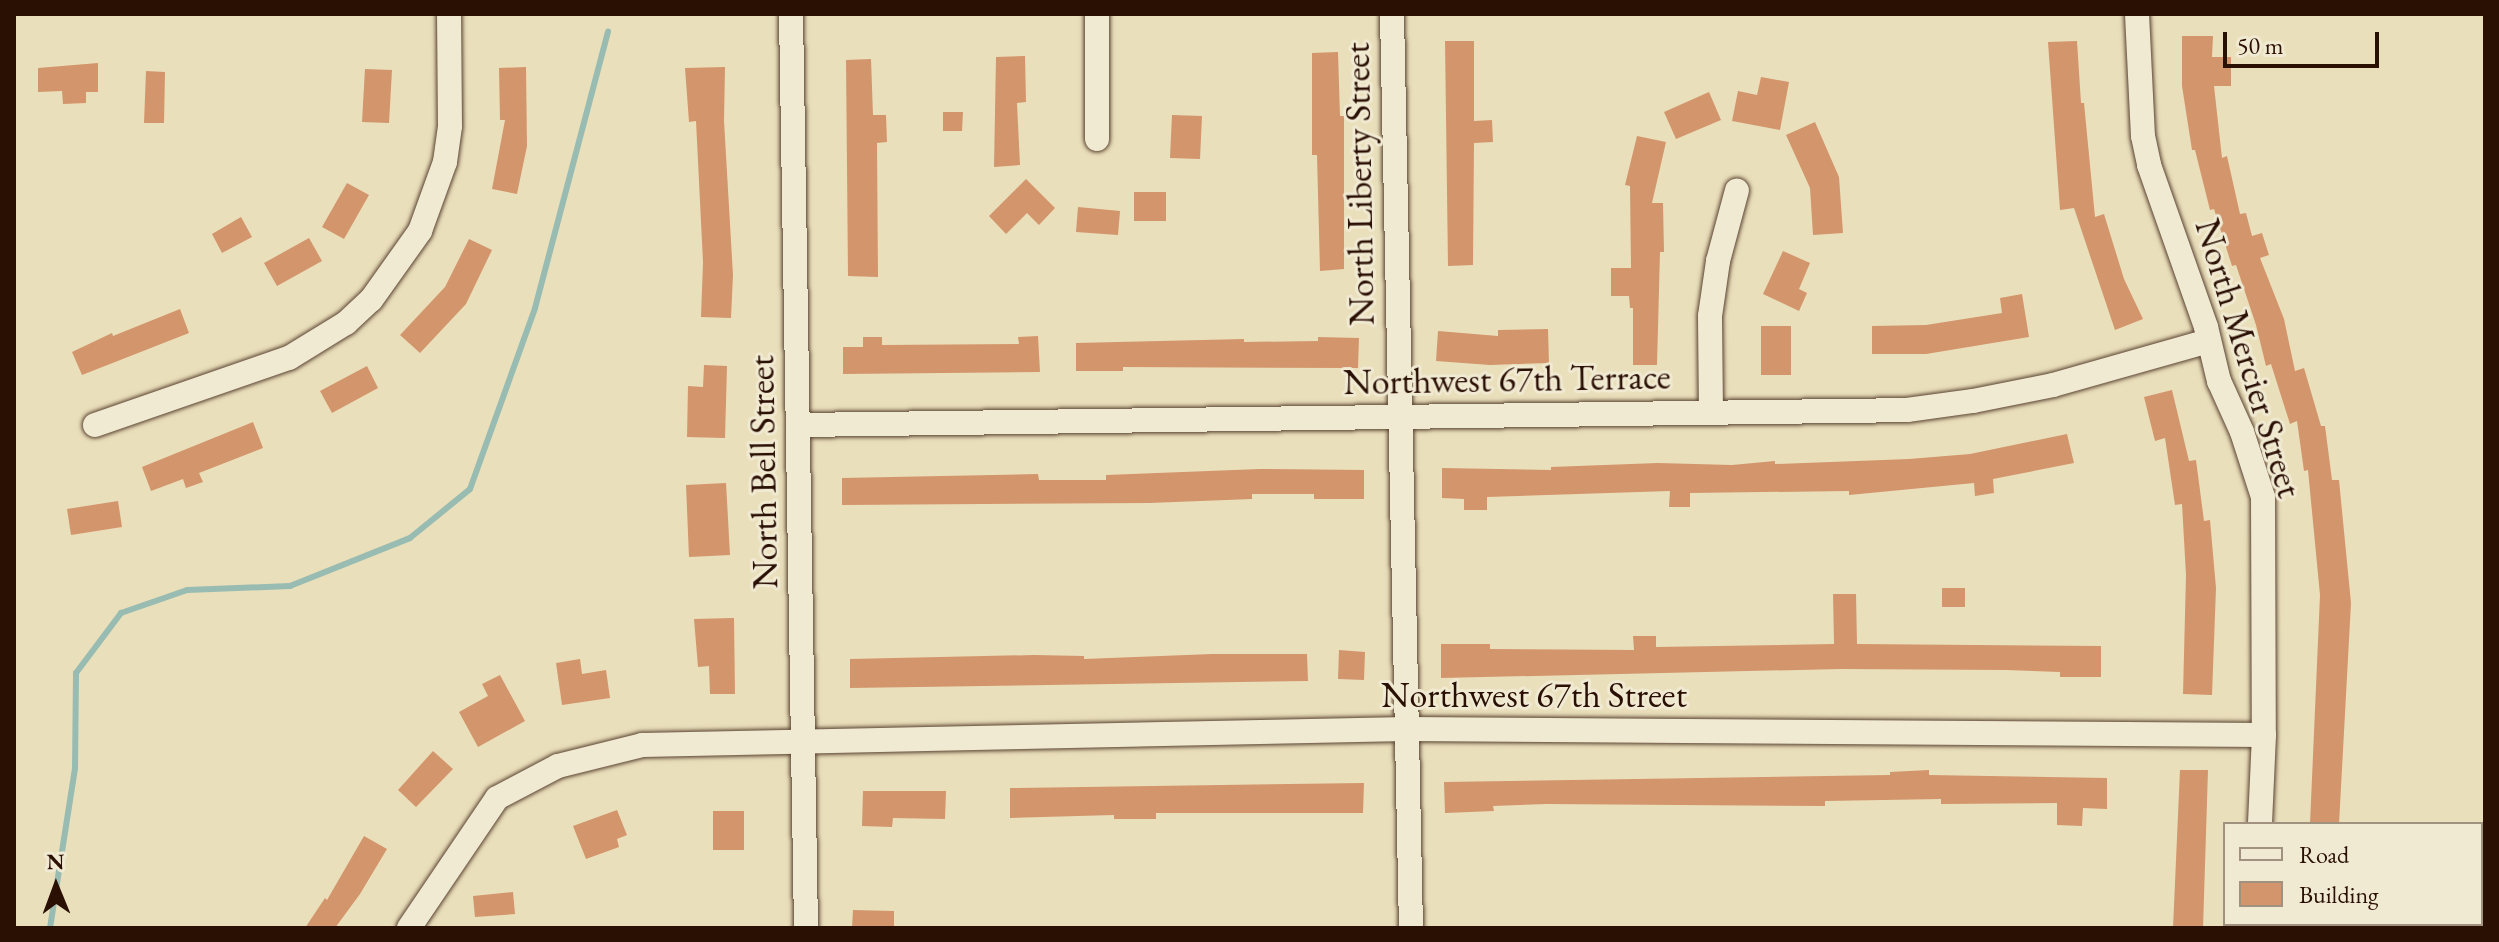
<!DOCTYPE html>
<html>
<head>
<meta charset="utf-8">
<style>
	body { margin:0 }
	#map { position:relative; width:2499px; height:942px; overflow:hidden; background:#eadfbb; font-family:"EB Garamond",serif }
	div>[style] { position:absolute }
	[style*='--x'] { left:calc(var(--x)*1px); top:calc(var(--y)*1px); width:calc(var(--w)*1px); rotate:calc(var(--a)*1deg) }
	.stream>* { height:6px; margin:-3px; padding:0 3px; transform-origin:3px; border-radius:3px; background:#98bcb2 }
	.building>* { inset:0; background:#d3956c }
	.roads { filter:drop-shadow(0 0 2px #5a4331) drop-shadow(0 0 2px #5a4331) }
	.minor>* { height:24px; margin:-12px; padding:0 12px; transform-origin:12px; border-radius:12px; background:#f1ead3 }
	span { translate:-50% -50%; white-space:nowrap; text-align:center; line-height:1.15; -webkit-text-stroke:6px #f1ead3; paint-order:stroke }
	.street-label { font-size:36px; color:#2a0f03 }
	.frame { position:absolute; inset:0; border:16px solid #2a0f03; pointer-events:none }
	.legend { position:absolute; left:2223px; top:822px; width:260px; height:104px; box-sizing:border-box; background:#f1ead3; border:2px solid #a19280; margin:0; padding:10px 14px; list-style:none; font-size:24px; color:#2a0f03 }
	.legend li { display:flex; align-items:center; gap:16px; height:40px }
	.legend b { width:40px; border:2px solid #a19280 }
	.north { position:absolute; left:16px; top:846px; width:80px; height:80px; -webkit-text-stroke:6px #f1ead3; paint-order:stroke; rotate:359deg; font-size:22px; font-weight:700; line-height:32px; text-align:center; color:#2a0f03 }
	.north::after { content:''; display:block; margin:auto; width:28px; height:36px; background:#2a0f03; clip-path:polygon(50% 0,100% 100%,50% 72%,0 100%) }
	.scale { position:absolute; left:2223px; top:32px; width:156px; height:36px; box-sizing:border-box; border:4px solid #2a0f03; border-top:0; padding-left:10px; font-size:24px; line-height:28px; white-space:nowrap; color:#2a0f03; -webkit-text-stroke:6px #f1ead3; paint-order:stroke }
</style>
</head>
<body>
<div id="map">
	<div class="stream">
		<i style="--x:50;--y:928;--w:161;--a:-81.1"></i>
		<i style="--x:75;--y:769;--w:96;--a:-89.4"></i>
		<i style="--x:76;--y:673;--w:75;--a:-53.1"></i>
		<i style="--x:121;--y:613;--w:70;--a:-19.2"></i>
		<i style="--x:187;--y:590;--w:103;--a:-2.2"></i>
		<i style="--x:290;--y:586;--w:129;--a:-21.8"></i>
		<i style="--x:410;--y:538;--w:77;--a:-39.2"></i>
		<i style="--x:470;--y:489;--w:192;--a:-70.2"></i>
		<i style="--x:535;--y:308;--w:286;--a:-75.2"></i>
	</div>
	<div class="building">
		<i style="clip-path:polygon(2182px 36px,2213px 36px,2212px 57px,2231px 57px,2231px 86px,2214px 86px,2222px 158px,2227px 156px,2240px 214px,2246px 213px,2252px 236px,2262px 233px,2269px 255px,2260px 258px,2284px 319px,2295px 371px,2304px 368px,2321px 426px,2325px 426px,2332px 480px,2339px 480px,2351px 603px,2339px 824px,2310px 824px,2320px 595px,2308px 470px,2304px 471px,2297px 421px,2290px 424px,2271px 364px,2266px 366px,2256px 325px,2236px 265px,2232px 266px,2214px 209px,2210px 210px,2195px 150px,2192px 150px,2182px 86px)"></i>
		<i style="clip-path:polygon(1445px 41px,1474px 41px,1474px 121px,1492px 120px,1493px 142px,1474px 143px,1473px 265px,1448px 266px)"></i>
		<i style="clip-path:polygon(2077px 41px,2081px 103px,2084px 103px,2095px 217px,2104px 214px,2124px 279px,2143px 319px,2115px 330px,2074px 208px,2060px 210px,2048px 42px)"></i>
		<i style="clip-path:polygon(1338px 52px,1340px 116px,1344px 116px,1344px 269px,1320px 271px,1317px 155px,1312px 155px,1312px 53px)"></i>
		<i style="clip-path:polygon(1025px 56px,1026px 102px,1017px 103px,1020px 165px,994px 167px,996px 57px)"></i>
		<i style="clip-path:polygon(871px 59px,873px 115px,886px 115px,887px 142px,877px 143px,878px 277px,848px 276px,846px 60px)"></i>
		<i style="clip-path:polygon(98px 63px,98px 92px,86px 92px,86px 103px,63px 104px,62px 91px,38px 92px,38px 68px)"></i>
		<i style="clip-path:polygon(526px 67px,527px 146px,517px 194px,492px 189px,505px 120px,500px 120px,499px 68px)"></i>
		<i style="clip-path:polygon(725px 67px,724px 121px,733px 275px,731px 318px,701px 317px,703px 262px,696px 121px,689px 122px,685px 68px)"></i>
		<i style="clip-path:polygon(365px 69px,392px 70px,389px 123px,362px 122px)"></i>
		<i style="clip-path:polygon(146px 71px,165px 72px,164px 123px,144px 123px)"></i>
		<i style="clip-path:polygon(1761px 77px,1789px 82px,1780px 130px,1732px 121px,1738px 91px,1757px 95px)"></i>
		<i style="clip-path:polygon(1709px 92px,1721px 120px,1676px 139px,1664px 112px)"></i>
		<i style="clip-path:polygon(943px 112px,963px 112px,962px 131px,943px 131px)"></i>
		<i style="clip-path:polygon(1172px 115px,1202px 116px,1200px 159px,1170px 158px)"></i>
		<i style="clip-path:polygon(1815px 122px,1839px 177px,1843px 233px,1813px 235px,1810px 188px,1786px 135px)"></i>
		<i style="clip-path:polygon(1637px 136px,1666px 142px,1652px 203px,1663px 203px,1664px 252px,1660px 252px,1657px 365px,1633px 365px,1633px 308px,1630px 308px,1629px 296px,1611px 296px,1611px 268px,1631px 268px,1630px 186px,1625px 185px)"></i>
		<i style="clip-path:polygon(1026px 179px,1055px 208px,1039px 225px,1027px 213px,1006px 234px,989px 216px)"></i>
		<i style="clip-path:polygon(347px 183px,369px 195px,344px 239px,322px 227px)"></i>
		<i style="clip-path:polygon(1134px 192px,1166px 192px,1166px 221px,1134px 221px)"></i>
		<i style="clip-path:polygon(1078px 207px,1120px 211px,1118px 235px,1076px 232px)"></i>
		<i style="clip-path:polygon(241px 217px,252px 237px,222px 253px,212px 234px)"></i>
		<i style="clip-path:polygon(309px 238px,322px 261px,277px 286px,264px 263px)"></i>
		<i style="clip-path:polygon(469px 239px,492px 250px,466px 304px,420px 353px,400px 335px,445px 287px)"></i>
		<i style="clip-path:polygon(1783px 251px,1810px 263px,1799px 289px,1807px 293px,1799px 311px,1763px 294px)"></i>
		<i style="clip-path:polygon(2022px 294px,2029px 337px,1926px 354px,1872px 354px,1872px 326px,1926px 325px,2002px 313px,2000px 298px)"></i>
		<i style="clip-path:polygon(180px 309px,189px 333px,82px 375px,72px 352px,112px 333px,113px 336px)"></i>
		<i style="clip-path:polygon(1761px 326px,1791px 326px,1791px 375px,1761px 375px)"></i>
		<i style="clip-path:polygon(1548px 329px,1549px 363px,1490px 365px,1436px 361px,1438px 331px,1498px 336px,1498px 330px)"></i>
		<i style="clip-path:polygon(1038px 336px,1040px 372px,843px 374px,843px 347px,863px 347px,863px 337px,882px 337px,882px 345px,1019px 344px,1018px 337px)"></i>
		<i style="clip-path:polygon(1318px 337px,1359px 338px,1358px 368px,1123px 367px,1123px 371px,1076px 371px,1076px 343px,1244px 339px,1244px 342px,1318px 341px)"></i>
		<i style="clip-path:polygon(704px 365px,727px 366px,725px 438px,687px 437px,688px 386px,703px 387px)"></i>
		<i style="clip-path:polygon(367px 366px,378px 388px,332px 413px,320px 391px)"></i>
		<i style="clip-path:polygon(2172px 390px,2189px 461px,2196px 460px,2204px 521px,2210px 520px,2216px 588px,2212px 695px,2183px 694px,2186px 575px,2182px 504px,2175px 505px,2165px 438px,2155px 441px,2144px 397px)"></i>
		<i style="clip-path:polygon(253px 422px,263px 448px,199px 473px,203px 482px,186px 488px,183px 479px,151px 491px,142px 467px)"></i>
		<i style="clip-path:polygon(2067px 434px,2074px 463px,1993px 479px,1994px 493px,1975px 496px,1974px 483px,1849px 495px,1849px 491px,1690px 493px,1690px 507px,1669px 507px,1670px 491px,1487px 497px,1487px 510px,1464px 510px,1464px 499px,1442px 498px,1442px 468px,1551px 470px,1551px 467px,1658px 463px,1732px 465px,1775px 461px,1775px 464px,1909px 459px,1970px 454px)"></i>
		<i style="clip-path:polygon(1260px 469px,1364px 470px,1364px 499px,1314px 499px,1314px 494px,1252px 494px,1252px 499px,1149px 503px,842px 505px,842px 478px,1038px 474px,1039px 480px,1106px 480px,1106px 475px)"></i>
		<i style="clip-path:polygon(726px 483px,730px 555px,689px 557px,686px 485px)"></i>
		<i style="clip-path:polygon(118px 501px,122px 527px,71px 535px,67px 509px)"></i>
		<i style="clip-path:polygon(1942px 588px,1965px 588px,1965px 607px,1942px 607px)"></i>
		<i style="clip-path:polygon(1833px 594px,1856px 594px,1857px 644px,2101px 646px,2101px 677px,2060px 677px,2060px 672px,2006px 670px,1841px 669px,1441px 678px,1441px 644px,1490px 644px,1490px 649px,1634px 650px,1633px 636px,1656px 636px,1656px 647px,1834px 644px)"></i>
		<i style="clip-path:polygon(734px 618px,735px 694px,710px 694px,709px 666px,698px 667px,694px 619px)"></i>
		<i style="clip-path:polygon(1339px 650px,1365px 652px,1364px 680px,1338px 679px)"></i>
		<i style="clip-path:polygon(1212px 654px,1307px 654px,1308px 681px,850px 688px,850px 659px,1034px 655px,1084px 656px,1084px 659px)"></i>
		<i style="clip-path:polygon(580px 659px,582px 674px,606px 670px,610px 698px,562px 705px,556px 663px)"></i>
		<i style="clip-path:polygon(500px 675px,525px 721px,478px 747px,459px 712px,488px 696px,482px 684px)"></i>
		<i style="clip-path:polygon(433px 751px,453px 769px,416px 807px,398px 790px)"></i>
		<i style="clip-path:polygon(1929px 770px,1929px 775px,2107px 778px,2107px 809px,2083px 808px,2082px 826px,2057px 825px,2057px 803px,1941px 804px,1941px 799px,1825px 801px,1825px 806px,1547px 804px,1493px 806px,1494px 811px,1445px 813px,1444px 782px,1890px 775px,1890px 772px)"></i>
		<i style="clip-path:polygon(2180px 770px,2208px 770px,2203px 928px,2173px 928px)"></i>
		<i style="clip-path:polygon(1364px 783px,1363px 813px,1156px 813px,1156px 819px,1114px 819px,1114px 815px,1010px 818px,1010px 788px)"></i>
		<i style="clip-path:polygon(863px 791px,946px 791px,945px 819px,893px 818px,892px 827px,862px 826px)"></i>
		<i style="clip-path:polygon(617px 810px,627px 835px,617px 839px,619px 847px,586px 859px,573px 826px)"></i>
		<i style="clip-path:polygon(713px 811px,744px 811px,744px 850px,713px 850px)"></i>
		<i style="clip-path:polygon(364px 836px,387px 849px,360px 894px,335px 928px,305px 928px,325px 898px,327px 900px)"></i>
		<i style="clip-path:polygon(513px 892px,515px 914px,475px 917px,473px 896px)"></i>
		<i style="clip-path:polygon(853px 910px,894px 911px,894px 928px,852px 928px)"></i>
	</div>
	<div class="roads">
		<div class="minor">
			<i style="--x:791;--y:14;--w:914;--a:89.06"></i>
			<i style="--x:1392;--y:14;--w:914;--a:88.81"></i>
			<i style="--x:2137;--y:14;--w:122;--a:87.2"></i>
			<i style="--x:2143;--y:136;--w:30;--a:78"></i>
			<i style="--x:2149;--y:165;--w:172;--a:70.6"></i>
			<i style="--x:2206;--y:327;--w:56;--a:76.5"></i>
			<i style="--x:2219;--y:381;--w:56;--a:65.7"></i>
			<i style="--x:2242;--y:432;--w:68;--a:72.1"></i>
			<i style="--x:2263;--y:497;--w:238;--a:89.8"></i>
			<i style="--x:2264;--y:735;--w:89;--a:92.6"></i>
			<i style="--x:1097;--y:139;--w:125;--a:-90"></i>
			<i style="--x:1711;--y:413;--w:97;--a:-90.6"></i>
			<i style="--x:1710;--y:316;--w:56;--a:-81.7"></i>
			<i style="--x:1718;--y:261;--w:73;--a:-75"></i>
			<i style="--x:95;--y:425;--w:205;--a:-19.1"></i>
			<i style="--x:289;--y:358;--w:67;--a:-31.6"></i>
			<i style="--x:346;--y:323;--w:34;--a:-43"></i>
			<i style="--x:371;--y:300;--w:85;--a:-54.6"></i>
			<i style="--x:420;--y:231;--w:73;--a:-70.1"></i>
			<i style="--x:445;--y:162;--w:36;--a:-82"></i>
			<i style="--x:450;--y:126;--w:112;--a:-90.5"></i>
			<i style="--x:798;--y:425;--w:1109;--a:-0.77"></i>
			<i style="--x:1907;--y:410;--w:67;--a:-7.8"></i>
			<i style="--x:1973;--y:401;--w:82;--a:-11.3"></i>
			<i style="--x:2053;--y:385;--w:162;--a:-15.8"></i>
			<i style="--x:409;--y:928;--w:157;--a:-55.9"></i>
			<i style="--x:497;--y:798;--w:69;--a:-27.7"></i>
			<i style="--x:558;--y:766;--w:87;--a:-14"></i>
			<i style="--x:642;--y:745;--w:765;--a:-1.2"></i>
			<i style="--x:1407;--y:729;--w:857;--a:0.4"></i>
			<i style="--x:2255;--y:928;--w:4;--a:-90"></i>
		</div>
	</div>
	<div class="street-label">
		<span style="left:1359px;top:184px;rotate:-91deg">North Liberty Street</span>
		<span style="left:2249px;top:358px;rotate:73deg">North Mercier Street</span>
		<span style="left:1507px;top:379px;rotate:-1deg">Northwest 67th Terrace</span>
		<span style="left:763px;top:472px;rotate:-91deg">North Bell Street</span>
		<span style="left:1534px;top:695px">Northwest 67th Street</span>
	</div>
	<div class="frame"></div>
	<ul class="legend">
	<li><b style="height:10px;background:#f1ead3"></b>Road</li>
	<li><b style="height:22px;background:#d3956c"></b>Building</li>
	</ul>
	<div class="north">N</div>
	<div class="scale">50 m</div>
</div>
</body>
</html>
